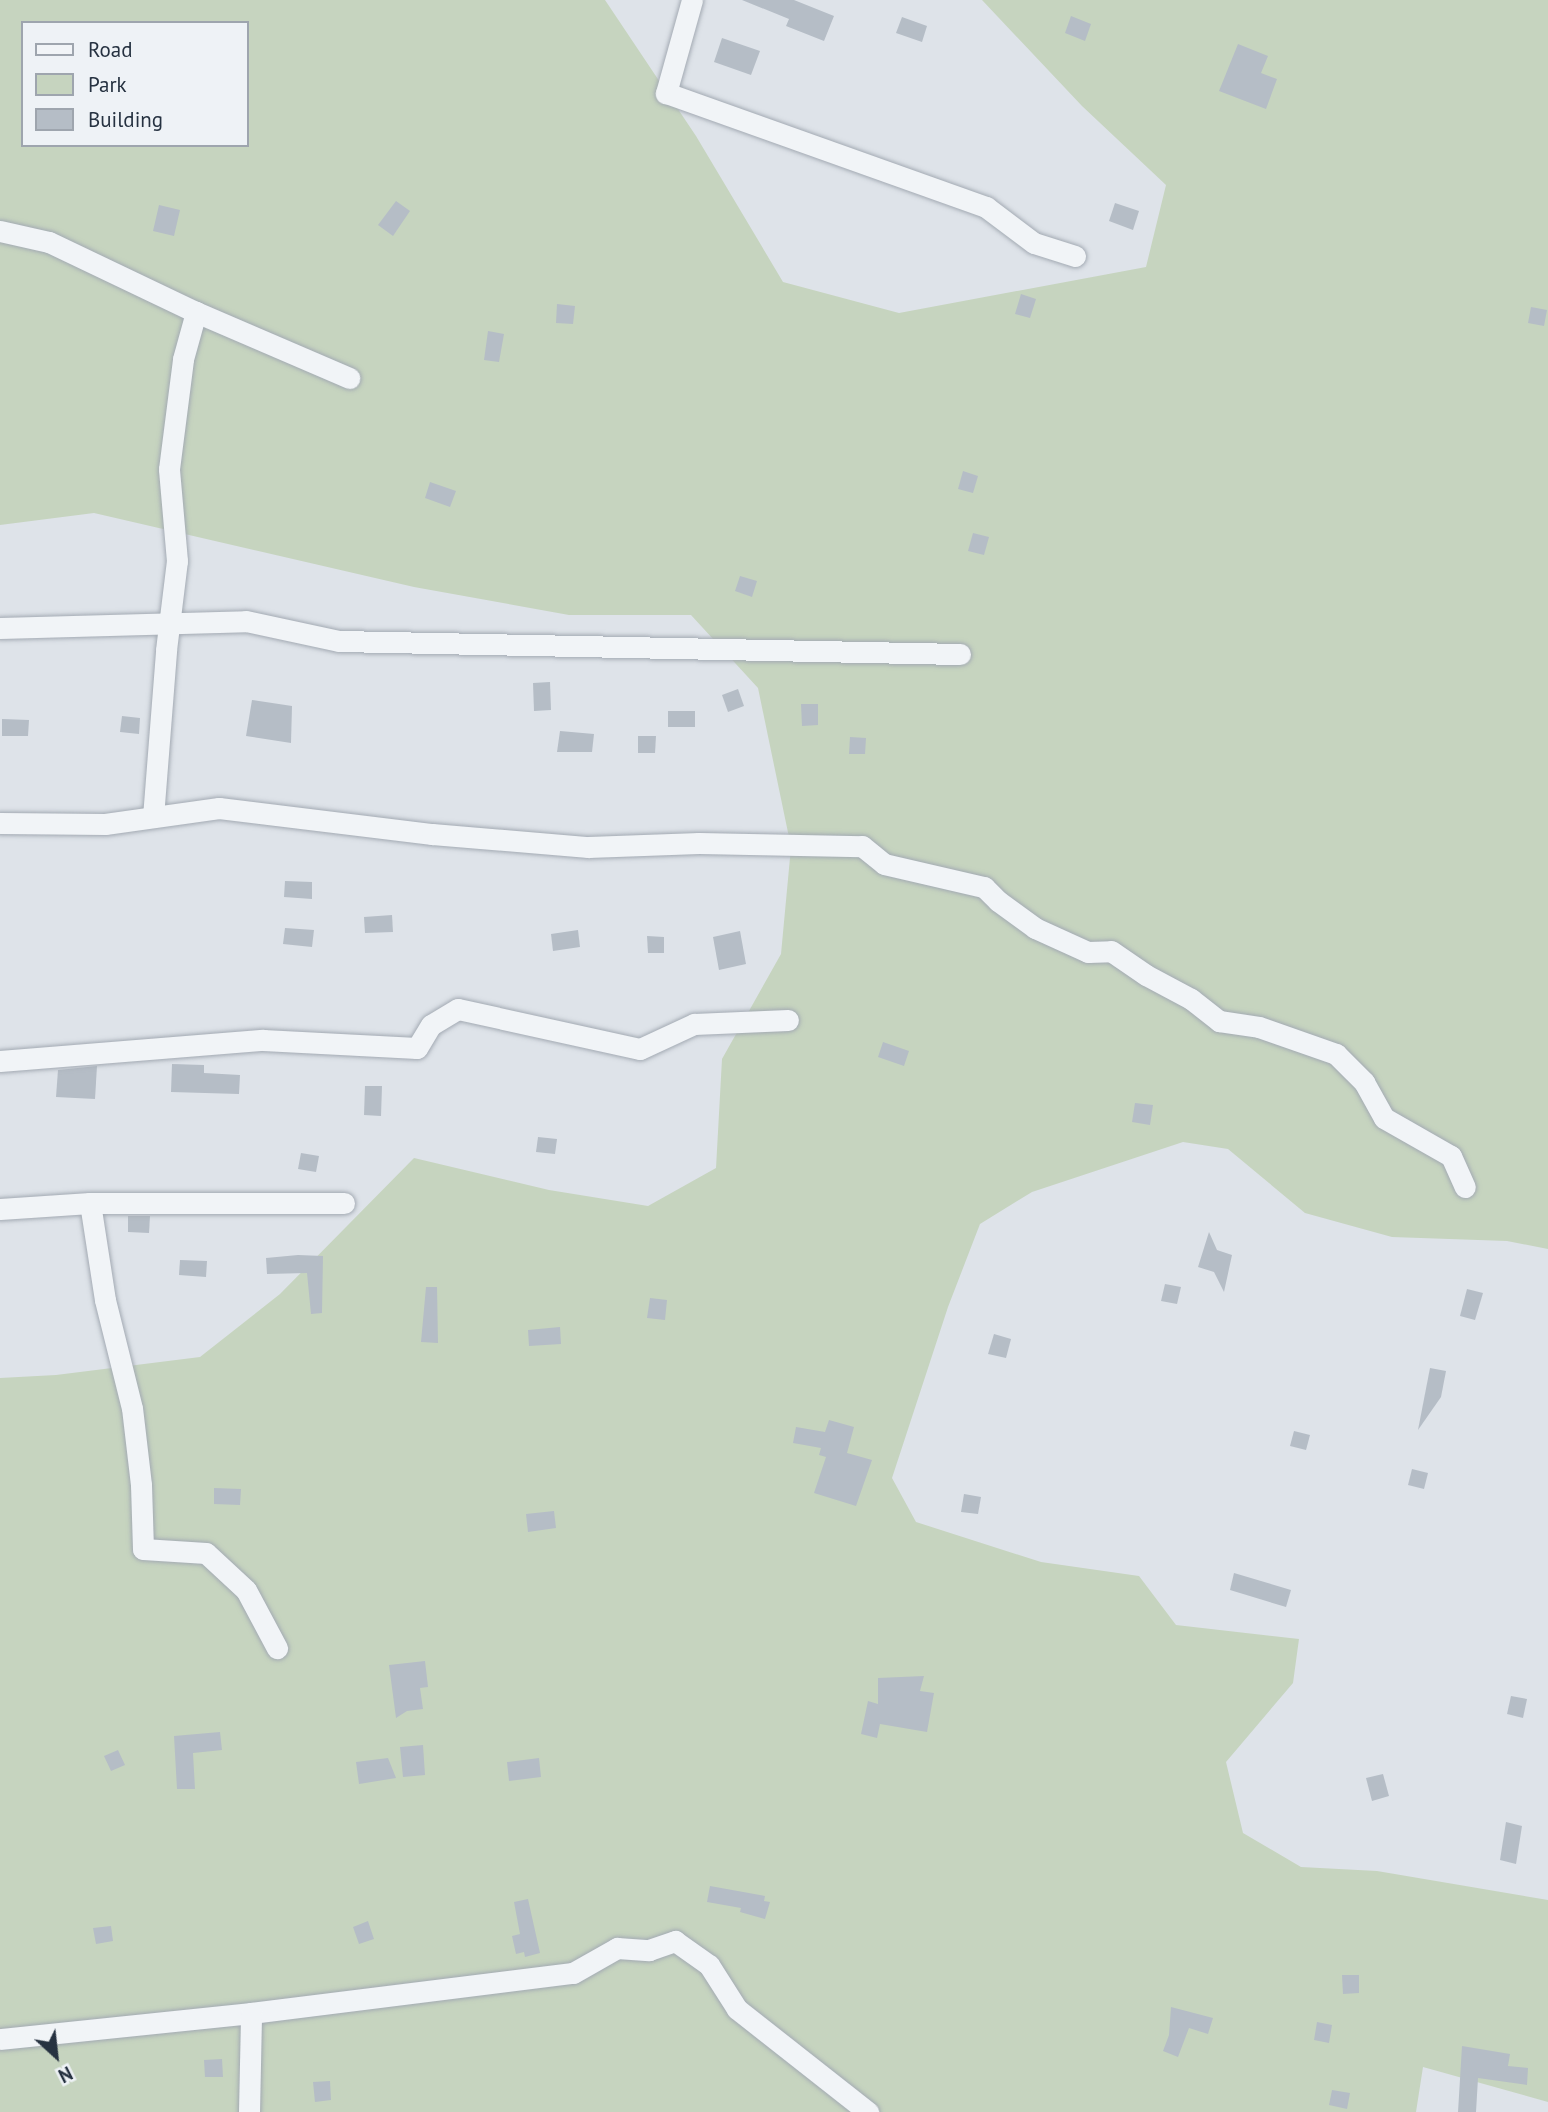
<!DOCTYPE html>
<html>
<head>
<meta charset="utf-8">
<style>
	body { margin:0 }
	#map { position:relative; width:1548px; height:2112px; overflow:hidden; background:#dee3e9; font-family:"PT Sans",sans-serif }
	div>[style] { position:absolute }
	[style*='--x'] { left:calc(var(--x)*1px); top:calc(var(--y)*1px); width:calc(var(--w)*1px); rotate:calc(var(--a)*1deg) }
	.green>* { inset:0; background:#c6d4bf }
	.building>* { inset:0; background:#b5bdc6 }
	.roads { filter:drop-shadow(0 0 2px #a3aab3) drop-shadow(0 0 2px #a3aab3) }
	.street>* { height:21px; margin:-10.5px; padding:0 10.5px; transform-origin:10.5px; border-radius:10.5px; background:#f1f4f7 }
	span { translate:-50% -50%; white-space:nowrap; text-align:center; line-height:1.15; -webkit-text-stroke:5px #eef2f6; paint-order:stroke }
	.legend { position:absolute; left:21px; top:21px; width:228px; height:126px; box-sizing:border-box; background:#eef2f6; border:2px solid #9ea5ae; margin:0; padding:9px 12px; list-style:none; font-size:21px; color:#263241 }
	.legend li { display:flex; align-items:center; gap:14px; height:35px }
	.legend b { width:35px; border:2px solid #9ea5ae }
	.north { position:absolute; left:21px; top:2021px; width:70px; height:70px; -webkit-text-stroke:5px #eef2f6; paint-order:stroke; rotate:153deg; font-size:19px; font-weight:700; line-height:28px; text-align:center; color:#263241 }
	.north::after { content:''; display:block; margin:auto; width:24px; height:32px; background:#263241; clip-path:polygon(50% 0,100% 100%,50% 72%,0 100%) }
</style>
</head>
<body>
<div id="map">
	<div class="green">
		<i style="clip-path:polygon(evenodd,0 0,605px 0,696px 136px,783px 282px,899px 313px,1146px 267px,1166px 185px,1082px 106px,982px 0,1548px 0,1548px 1249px,1507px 1241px,1392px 1237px,1305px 1213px,1228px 1149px,1183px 1142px,1032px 1192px,980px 1224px,948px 1307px,892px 1478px,916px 1522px,1041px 1562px,1139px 1576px,1176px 1625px,1299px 1639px,1293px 1683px,1226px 1762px,1243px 1833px,1301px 1867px,1377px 1871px,1548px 1900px,1548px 2102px,1423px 2067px,1416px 2112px,0 2112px,0 1378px,56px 1375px,200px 1357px,280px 1294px,414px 1158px,549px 1190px,648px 1206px,716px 1168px,722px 1059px,781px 954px,791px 847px,758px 688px,691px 615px,569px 615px,414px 587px,94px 513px,0 525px,0 0,23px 23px,247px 23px,247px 145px,23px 145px,23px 23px)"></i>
	</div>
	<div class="building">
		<i style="clip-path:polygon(742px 0,794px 0,834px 16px,824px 41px,786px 26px,789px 19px)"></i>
		<i style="clip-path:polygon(1071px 16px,1091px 24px,1085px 41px,1065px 33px)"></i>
		<i style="clip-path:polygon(902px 17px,927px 26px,922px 42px,896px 33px)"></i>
		<i style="clip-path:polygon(722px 38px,760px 51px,751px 75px,714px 62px)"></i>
		<i style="clip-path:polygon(1238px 44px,1268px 56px,1261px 73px,1277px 79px,1266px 109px,1219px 91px)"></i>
		<i style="clip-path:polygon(396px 201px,410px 211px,393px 236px,378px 225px)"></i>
		<i style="clip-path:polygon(1115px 203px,1139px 211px,1133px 230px,1109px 221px)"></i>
		<i style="clip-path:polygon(159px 205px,180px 210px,174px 236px,153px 231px)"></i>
		<i style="clip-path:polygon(1021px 294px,1036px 299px,1030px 318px,1015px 314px)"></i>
		<i style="clip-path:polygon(557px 304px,575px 306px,573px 324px,556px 323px)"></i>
		<i style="clip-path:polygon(1531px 307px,1547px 310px,1544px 326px,1528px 323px)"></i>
		<i style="clip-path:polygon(488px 331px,504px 334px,499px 362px,484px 360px)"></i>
		<i style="clip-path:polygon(963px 471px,978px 476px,973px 493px,958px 489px)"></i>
		<i style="clip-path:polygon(430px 482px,456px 491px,450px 507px,425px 498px)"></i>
		<i style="clip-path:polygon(973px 533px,989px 537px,984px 555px,968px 551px)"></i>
		<i style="clip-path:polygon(740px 576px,757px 581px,752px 597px,735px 591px)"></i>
		<i style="clip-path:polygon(550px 682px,551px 710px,534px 711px,533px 683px)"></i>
		<i style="clip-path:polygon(738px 689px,744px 706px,728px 712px,722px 695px)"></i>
		<i style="clip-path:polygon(252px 700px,292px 706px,291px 743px,246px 736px)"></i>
		<i style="clip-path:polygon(801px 704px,818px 704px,818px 725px,802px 726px)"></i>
		<i style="clip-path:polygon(668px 711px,695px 711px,695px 727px,668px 727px)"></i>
		<i style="clip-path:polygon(122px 716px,140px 718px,139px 734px,120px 732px)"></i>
		<i style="clip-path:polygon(2px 719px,29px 720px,28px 736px,2px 736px)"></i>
		<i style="clip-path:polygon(560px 731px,594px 734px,592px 752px,557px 752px)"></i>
		<i style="clip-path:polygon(638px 736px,656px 736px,655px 753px,638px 753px)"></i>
		<i style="clip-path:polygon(850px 737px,866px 738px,865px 754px,849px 754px)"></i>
		<i style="clip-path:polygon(285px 881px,312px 882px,312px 899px,284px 897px)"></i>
		<i style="clip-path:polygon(392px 915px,393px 932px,365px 933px,364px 917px)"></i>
		<i style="clip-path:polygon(285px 928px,314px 930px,312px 947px,283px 944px)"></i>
		<i style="clip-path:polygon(578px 930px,580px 947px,553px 951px,551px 934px)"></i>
		<i style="clip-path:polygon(740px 931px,746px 964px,719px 970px,713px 937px)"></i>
		<i style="clip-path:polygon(647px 936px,664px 937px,664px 953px,648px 953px)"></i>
		<i style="clip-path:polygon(883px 1042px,909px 1051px,904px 1066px,878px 1057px)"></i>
		<i style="clip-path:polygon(172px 1064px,204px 1065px,204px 1073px,240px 1075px,239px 1094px,171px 1092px)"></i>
		<i style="clip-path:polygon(97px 1066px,95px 1099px,56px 1097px,58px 1070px)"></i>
		<i style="clip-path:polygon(365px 1086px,382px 1086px,381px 1116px,364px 1115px)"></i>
		<i style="clip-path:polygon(1135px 1103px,1153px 1105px,1150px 1125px,1132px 1122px)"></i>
		<i style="clip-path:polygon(538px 1137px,557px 1139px,555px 1154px,536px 1152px)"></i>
		<i style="clip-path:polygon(301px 1153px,319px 1156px,316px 1172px,298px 1169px)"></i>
		<i style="clip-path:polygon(128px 1216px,150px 1216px,149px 1233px,128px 1232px)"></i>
		<i style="clip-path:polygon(1209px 1232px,1217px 1250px,1232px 1255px,1224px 1292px,1214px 1272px,1198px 1267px)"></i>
		<i style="clip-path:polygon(298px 1255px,323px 1256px,322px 1313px,311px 1314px,307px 1273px,267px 1274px,266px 1258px)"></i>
		<i style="clip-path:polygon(180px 1260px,207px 1261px,206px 1277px,179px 1275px)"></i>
		<i style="clip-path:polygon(1165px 1284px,1181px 1287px,1177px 1304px,1161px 1301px)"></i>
		<i style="clip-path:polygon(426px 1287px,437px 1287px,438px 1343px,421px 1342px)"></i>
		<i style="clip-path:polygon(1467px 1289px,1483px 1293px,1475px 1320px,1460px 1316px)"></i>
		<i style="clip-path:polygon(650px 1298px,667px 1300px,665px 1320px,647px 1318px)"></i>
		<i style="clip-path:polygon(560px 1327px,561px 1344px,529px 1346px,528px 1330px)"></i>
		<i style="clip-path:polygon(994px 1334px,1011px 1339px,1006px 1358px,988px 1354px)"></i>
		<i style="clip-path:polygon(1430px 1368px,1446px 1371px,1441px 1397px,1418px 1430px)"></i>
		<i style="clip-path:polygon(829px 1420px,854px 1427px,847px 1453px,872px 1460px,856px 1506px,814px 1493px,826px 1457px,819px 1455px,821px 1448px,793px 1443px,796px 1427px,825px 1432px)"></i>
		<i style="clip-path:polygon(1294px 1431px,1310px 1435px,1306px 1450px,1290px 1446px)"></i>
		<i style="clip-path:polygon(1412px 1469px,1428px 1473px,1424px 1489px,1408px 1485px)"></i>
		<i style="clip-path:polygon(214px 1488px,241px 1489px,240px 1505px,214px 1504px)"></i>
		<i style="clip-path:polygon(964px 1494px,981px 1497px,978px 1514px,961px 1512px)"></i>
		<i style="clip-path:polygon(554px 1511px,556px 1528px,528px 1532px,526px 1514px)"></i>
		<i style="clip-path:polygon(1234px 1573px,1291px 1590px,1286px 1607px,1230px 1590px)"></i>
		<i style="clip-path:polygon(425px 1661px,428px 1687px,420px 1688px,423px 1709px,407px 1711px,396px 1718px,389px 1665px)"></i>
		<i style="clip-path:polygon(924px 1676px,920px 1691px,934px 1693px,927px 1732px,880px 1724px,877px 1738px,861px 1734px,868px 1701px,878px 1704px,878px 1678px)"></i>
		<i style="clip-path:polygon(1511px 1696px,1527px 1699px,1523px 1718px,1507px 1714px)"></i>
		<i style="clip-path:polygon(220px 1732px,222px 1750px,193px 1753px,195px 1789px,177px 1789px,174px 1736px)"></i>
		<i style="clip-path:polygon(423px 1745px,425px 1775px,403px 1777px,400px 1747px)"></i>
		<i style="clip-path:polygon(118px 1750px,125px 1765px,111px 1771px,104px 1756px)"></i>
		<i style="clip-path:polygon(388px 1758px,396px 1778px,359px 1784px,356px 1762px)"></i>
		<i style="clip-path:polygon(539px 1758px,541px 1777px,509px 1781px,507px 1762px)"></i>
		<i style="clip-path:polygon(1383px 1774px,1389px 1796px,1372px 1801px,1366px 1778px)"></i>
		<i style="clip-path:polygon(1506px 1822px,1522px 1826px,1516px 1864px,1500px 1860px)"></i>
		<i style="clip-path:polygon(710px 1886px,765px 1896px,764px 1901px,770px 1902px,765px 1919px,740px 1912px,741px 1908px,707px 1902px)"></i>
		<i style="clip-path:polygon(528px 1899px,540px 1953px,525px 1957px,524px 1952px,516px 1954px,512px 1936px,520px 1934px,514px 1902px)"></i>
		<i style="clip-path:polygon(368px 1921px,374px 1939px,359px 1944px,353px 1927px)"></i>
		<i style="clip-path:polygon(111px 1926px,113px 1941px,96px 1944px,93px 1928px)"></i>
		<i style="clip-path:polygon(1342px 1975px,1359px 1975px,1359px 1993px,1343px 1994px)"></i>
		<i style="clip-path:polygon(1171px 2007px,1213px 2018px,1208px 2034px,1189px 2028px,1178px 2057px,1163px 2051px,1169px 2035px)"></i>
		<i style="clip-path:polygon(1317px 2022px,1332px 2025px,1329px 2043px,1314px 2040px)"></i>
		<i style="clip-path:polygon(1462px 2046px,1510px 2054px,1508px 2066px,1528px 2068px,1527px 2085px,1478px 2078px,1476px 2112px,1458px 2112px)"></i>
		<i style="clip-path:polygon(222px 2059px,223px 2077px,205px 2077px,204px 2060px)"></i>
		<i style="clip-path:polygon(330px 2081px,331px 2100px,315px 2102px,313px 2082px)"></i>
		<i style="clip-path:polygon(1332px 2090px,1350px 2093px,1347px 2109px,1329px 2105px)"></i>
	</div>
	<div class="roads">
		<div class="street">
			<i style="--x:692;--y:0;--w:97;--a:105.6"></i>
			<i style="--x:666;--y:93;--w:340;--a:19.6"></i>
			<i style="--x:986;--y:207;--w:60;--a:36.9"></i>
			<i style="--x:1034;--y:243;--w:43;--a:17.6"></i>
			<i style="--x:0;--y:231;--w:50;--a:12.7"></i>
			<i style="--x:49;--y:242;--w:163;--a:25.5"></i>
			<i style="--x:196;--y:312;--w:167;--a:23.3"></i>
			<i style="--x:0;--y:628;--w:246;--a:-1.6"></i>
			<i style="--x:246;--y:621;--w:95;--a:12.1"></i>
			<i style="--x:339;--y:641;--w:621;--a:1.2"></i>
			<i style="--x:153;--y:817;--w:168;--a:-85.5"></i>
			<i style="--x:166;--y:650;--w:90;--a:-83"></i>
			<i style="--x:177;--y:561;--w:92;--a:-95"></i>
			<i style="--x:169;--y:469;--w:111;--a:-82.7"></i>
			<i style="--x:183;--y:359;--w:49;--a:-74.5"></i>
			<i style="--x:0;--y:823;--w:105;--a:0.5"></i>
			<i style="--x:105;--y:824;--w:115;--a:-8"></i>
			<i style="--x:219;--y:808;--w:215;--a:7"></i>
			<i style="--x:432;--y:834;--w:157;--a:4.8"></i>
			<i style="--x:588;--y:847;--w:111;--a:-2.1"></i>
			<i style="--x:699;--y:843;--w:163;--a:1.1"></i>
			<i style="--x:862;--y:846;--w:28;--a:39"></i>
			<i style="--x:884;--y:864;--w:103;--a:13"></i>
			<i style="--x:984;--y:887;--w:20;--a:45"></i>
			<i style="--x:998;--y:901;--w:46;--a:36.1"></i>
			<i style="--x:1035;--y:928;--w:58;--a:24.4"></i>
			<i style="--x:1088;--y:952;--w:23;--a:-2"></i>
			<i style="--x:1111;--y:951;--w:42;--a:34.4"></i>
			<i style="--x:1146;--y:975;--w:51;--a:28.1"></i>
			<i style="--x:1191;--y:999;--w:36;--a:38"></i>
			<i style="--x:1219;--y:1021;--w:40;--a:8.5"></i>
			<i style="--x:1259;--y:1027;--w:82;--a:19.3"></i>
			<i style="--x:1336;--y:1054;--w:40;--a:45"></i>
			<i style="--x:1364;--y:1082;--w:41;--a:60.9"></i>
			<i style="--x:1384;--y:1118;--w:77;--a:29.6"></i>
			<i style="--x:1451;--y:1156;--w:34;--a:66"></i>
			<i style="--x:0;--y:1061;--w:264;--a:-4.6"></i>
			<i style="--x:263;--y:1040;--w:154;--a:3"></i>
			<i style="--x:417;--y:1048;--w:27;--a:-59"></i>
			<i style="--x:431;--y:1025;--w:31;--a:-31"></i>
			<i style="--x:458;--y:1009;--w:186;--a:12.4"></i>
			<i style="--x:640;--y:1049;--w:60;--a:-24.8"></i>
			<i style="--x:694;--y:1024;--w:94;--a:-2.4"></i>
			<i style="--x:90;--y:1203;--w:98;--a:81.2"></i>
			<i style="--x:105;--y:1300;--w:111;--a:76"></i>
			<i style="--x:132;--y:1408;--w:78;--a:83.3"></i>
			<i style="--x:141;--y:1485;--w:64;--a:88.2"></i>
			<i style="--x:143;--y:1549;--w:63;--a:3.6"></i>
			<i style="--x:206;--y:1553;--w:54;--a:42.8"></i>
			<i style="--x:246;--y:1590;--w:66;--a:61.9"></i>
			<i style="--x:0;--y:1209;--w:90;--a:-3.8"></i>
			<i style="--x:90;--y:1203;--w:254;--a:0"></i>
			<i style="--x:0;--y:2039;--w:252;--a:-5.9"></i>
			<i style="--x:251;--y:2013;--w:324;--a:-7.1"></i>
			<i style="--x:573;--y:1973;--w:51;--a:-29.6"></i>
			<i style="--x:617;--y:1948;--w:32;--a:4"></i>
			<i style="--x:649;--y:1950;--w:28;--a:-19"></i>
			<i style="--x:675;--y:1941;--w:42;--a:35.2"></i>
			<i style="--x:709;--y:1965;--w:52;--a:57.5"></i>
			<i style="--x:737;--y:2009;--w:167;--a:38.2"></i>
			<i style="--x:249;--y:2112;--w:99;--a:-88.8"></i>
		</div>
	</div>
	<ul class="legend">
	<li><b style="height:9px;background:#f1f4f7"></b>Road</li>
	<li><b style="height:19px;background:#c6d4bf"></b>Park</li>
	<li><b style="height:19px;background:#b5bdc6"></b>Building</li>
	</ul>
	<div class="north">N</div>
</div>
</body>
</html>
